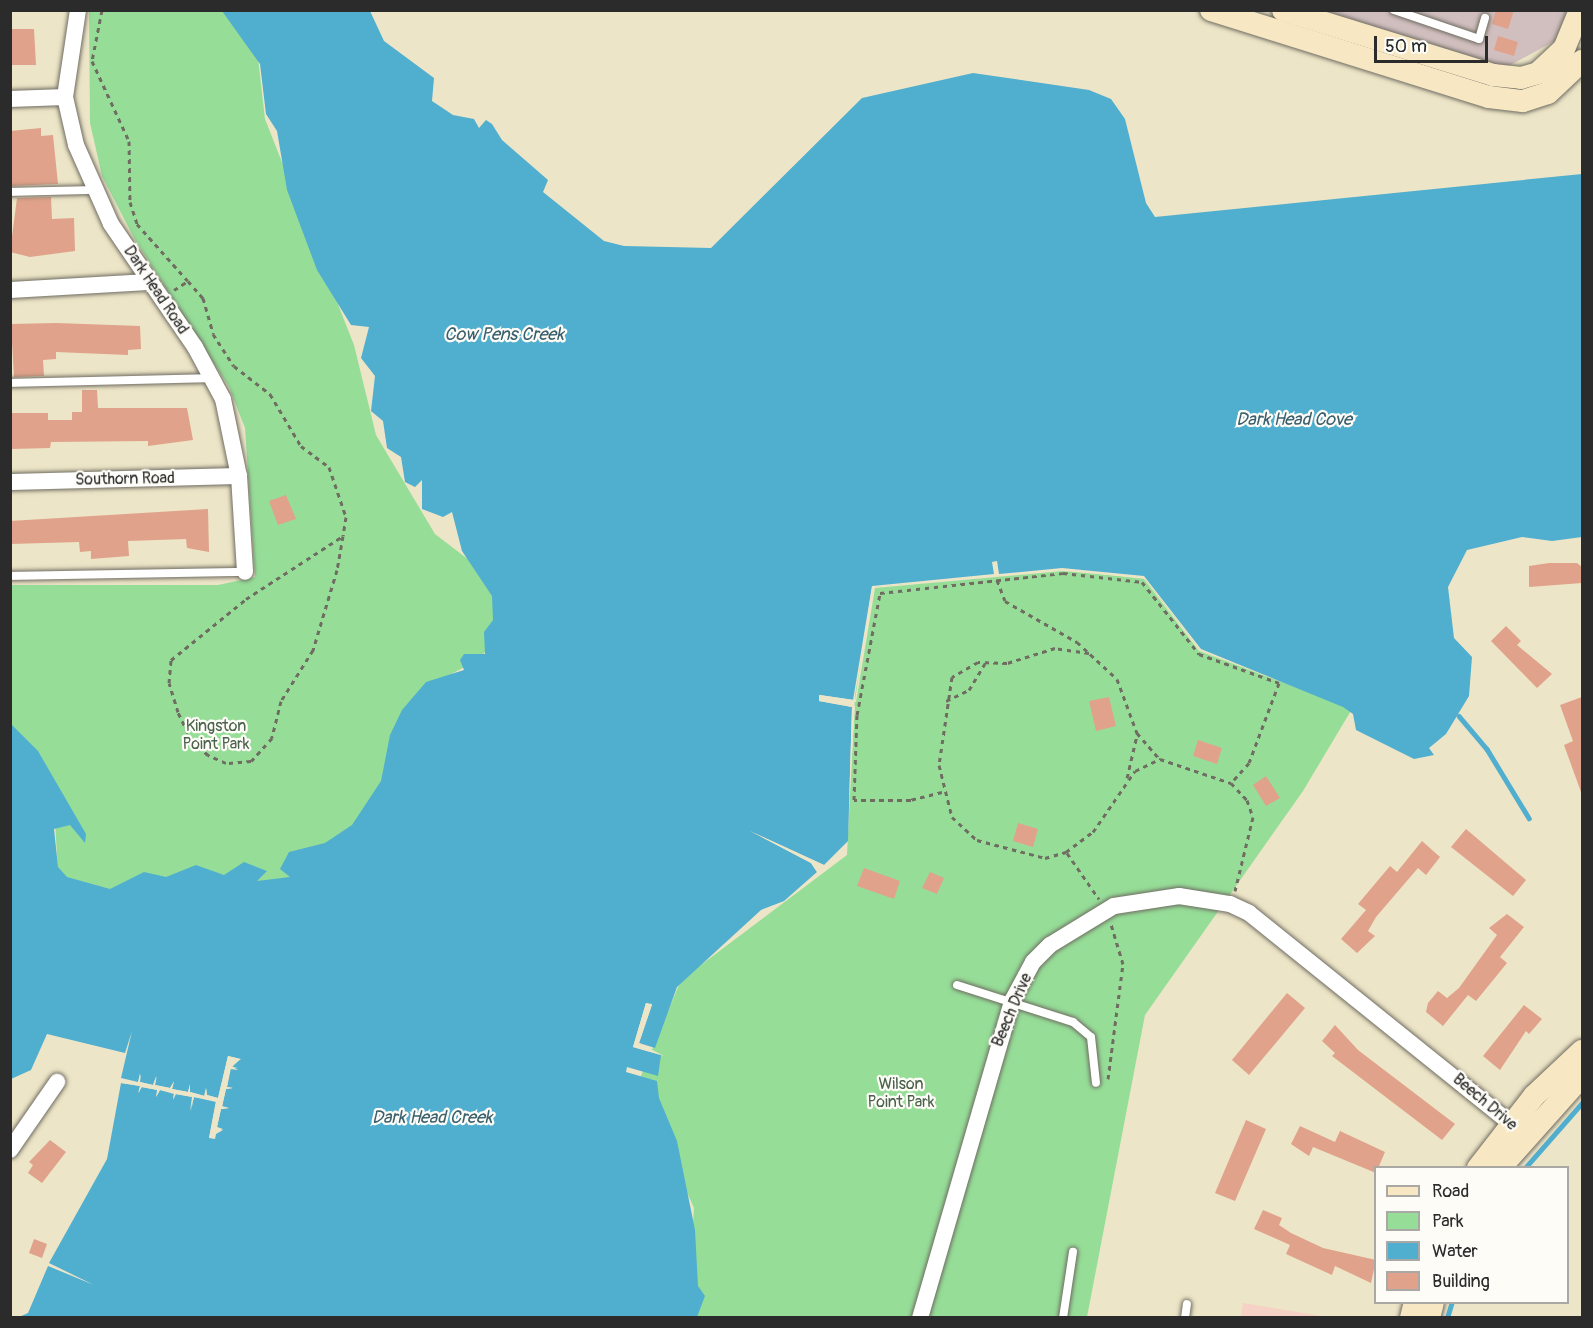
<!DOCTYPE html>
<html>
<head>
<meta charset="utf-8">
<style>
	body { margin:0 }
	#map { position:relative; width:1593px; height:1328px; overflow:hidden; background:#ede5c7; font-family:Pangolin,sans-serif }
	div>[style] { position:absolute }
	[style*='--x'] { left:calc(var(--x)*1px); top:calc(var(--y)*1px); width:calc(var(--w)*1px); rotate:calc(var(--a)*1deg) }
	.built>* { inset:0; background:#f6d1c5 }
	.industrial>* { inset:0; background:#d1bfbf }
	.green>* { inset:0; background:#96de98 }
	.water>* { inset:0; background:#50aecf }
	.pier>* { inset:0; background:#ede5c7 }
	.stream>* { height:4.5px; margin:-2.25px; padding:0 2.25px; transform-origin:2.25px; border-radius:2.25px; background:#50aecf }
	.building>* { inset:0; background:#e0a28a }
	.path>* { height:3px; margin-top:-1.5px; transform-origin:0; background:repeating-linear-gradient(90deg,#6f6c62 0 4.5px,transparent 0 9px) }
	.roads { filter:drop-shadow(0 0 2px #6f6c62) drop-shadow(0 0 2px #6f6c62) }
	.lane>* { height:8px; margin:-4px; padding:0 4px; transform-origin:4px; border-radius:4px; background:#fff }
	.street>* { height:16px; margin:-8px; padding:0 8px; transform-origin:8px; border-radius:8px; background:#fff }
	.secondary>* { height:22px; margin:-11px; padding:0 11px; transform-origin:11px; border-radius:11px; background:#f7e8c3 }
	span { translate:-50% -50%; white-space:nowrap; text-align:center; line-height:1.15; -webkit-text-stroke:4.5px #fdfcf7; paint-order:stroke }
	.street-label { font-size:16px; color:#2b2b2b }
	.park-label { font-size:16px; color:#4b614c }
	.water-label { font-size:18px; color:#3a5f6d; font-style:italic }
	.frame { position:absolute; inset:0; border:12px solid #2b2b2b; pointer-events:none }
	.legend { position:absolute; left:1374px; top:1166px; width:195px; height:138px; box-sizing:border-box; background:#fdfcf7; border:2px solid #a9a8a5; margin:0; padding:8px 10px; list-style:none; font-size:18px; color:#2b2b2b }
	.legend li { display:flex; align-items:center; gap:12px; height:30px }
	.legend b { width:30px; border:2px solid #a9a8a5 }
	.scale { position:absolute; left:1374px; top:36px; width:114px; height:27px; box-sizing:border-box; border:3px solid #2b2b2b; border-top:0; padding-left:8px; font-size:18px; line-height:21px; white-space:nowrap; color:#2b2b2b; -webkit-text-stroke:4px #fdfcf7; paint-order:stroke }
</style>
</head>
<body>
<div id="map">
	<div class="built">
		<i style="clip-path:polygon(1243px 1303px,1328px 1317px,1241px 1317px)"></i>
	</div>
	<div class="industrial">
		<i style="clip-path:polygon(1326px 11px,1569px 11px,1560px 38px,1505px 68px)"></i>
	</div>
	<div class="green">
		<i style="clip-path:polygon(89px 11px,236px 11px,256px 40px,265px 119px,354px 345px,376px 435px,435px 534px,469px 560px,492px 592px,498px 615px,495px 636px,481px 658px,422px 690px,385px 779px,341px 848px,288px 880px,93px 895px,58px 872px,53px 788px,11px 746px,10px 585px,218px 585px,255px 577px,245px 428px,229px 387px,134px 238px,102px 176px,90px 123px)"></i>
		<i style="clip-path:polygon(1062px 570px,1145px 579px,1201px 651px,1352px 709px,1303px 791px,1145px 1015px,1087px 1317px,687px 1317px,694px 1208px,638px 1083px,681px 980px,847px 855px,855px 695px,874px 587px)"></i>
	</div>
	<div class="water">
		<i style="clip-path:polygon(222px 11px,370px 11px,384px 41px,434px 78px,432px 101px,453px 115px,474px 119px,479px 128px,486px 120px,492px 124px,502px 140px,548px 180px,543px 192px,604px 241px,624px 246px,711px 248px,862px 98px,973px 73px,1089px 90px,1111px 99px,1125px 119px,1146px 203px,1155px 217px,1582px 174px,1582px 537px,1552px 541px,1522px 537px,1467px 550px,1448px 587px,1454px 638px,1472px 657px,1469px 696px,1446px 734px,1429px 748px,1434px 755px,1414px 759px,1356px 730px,1353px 714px,1343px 707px,1201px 649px,1144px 576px,1062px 568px,999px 574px,997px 561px,992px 562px,994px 574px,872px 586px,853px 700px,820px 695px,819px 701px,852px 707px,848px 841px,824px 865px,750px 831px,811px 863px,817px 872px,784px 901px,761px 910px,677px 987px,655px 1048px,639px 1043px,652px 1005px,646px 1003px,633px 1047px,661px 1055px,658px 1076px,627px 1067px,626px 1072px,657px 1081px,659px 1098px,677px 1141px,695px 1230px,698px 1286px,705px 1296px,697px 1317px,19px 1317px,28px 1313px,48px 1266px,94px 1285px,49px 1263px,107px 1159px,121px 1083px,140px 1086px,139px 1093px,141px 1087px,158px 1090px,156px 1097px,160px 1090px,174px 1094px,173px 1099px,175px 1094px,193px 1097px,191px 1111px,194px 1097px,216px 1102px,209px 1138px,223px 1130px,217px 1127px,221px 1109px,229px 1108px,222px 1107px,226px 1089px,233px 1088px,227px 1087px,231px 1068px,238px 1068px,232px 1067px,240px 1059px,228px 1056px,218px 1098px,207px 1095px,206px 1088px,205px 1096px,190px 1092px,190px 1085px,188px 1092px,172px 1089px,174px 1082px,170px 1088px,155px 1085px,156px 1076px,153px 1085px,140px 1082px,141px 1074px,138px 1082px,121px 1078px,132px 1031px,125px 1053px,47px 1034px,31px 1070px,11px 1079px,10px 723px,38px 751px,86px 834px,85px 843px,70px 825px,54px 829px,58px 867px,67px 877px,110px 889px,144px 872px,166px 877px,196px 865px,224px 875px,244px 862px,267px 871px,257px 881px,290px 877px,280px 869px,289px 852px,325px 843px,352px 825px,381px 781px,390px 735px,402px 710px,426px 682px,464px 670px,460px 660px,464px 654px,485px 654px,484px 632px,493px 620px,492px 596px,462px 551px,452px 512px,443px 517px,422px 509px,422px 480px,415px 487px,405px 482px,401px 457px,387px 448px,383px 421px,371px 411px,375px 376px,361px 358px,369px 327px,351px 325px,317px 270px,287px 190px,277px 131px,266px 114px,260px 64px)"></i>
	</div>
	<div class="pier">
		<i style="clip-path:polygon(1062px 569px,1143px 577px,1201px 651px,1284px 683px,1199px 651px,1143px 578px,1062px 571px,875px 588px,856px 702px,838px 701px,855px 706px,849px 806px,852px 707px,819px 701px,819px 695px,855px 700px,872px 587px)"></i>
		<i style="clip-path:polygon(750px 831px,824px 865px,815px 864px,817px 872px,811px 863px)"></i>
		<i style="clip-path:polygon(646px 1003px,652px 1004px,639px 1043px,664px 1056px,633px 1047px)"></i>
		<i style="clip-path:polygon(228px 1056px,241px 1059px,232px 1066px,238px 1070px,230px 1069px,227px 1087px,233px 1088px,226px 1089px,222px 1106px,229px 1108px,221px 1109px,217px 1127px,223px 1129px,217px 1129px,215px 1139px,209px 1138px,216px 1101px,194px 1097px,190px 1111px,192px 1097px,176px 1094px,173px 1100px,174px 1093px,160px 1090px,156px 1097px,157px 1090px,142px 1087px,138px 1093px,140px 1086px,121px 1083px,138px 1082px,140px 1073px,140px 1082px,153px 1085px,157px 1076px,155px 1085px,170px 1088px,174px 1081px,172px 1089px,188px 1092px,190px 1084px,190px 1092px,204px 1096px,206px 1088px,207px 1095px,218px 1098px)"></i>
	</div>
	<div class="stream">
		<i style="--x:1459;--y:716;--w:43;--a:49.7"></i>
		<i style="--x:1487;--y:749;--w:81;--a:58.7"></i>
		<i style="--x:1525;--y:1168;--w:86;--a:-48.8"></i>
		<i style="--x:1447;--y:1318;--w:17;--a:-73"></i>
	</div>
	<div class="building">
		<i style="clip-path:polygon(1496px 10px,1514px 10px,1508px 29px,1492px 24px)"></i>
		<i style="clip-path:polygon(10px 29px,34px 29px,36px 65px,10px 65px)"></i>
		<i style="clip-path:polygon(1498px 36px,1518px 42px,1514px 56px,1494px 50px)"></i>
		<i style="clip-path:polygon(41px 128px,41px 136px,53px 135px,58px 184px,10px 186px,10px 131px)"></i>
		<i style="clip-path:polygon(51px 197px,52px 219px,74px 218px,75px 251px,30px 257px,10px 252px,17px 198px)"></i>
		<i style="clip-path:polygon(56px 323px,140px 326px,141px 349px,128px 350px,128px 355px,56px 352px,56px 359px,43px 360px,44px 376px,14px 377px,11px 324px)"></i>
		<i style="clip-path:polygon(82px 390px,97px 390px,98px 408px,187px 408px,193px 440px,148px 446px,148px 441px,51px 442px,50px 448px,10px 449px,10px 413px,48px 413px,48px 420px,72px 420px,72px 412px,82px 412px)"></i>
		<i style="clip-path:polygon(286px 495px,296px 519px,278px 525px,269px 501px)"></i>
		<i style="clip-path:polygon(208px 509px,209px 552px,187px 548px,186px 539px,128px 541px,129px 556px,91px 559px,91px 551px,80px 552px,79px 542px,10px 544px,10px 521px)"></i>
		<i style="clip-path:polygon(1549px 563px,1577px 563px,1582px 567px,1582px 583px,1529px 587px,1529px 566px)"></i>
		<i style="clip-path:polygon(1506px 626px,1521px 641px,1517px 645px,1552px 674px,1537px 688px,1491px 641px)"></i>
		<i style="clip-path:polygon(1109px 697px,1116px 726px,1096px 731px,1089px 701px)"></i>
		<i style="clip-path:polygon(1582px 697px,1582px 792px,1581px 792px,1564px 745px,1573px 741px,1560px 705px)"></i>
		<i style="clip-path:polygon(1198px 740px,1222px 748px,1217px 764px,1193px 756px)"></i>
		<i style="clip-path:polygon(1266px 776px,1280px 798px,1266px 806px,1253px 785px)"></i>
		<i style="clip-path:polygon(1018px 823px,1038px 829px,1033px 847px,1013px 841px)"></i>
		<i style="clip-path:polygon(1466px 829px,1526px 880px,1513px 896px,1451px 847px)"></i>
		<i style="clip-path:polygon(1422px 841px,1440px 857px,1426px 875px,1418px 868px,1376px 917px,1368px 931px,1375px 936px,1357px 953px,1341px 939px,1366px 910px,1358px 904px,1390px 866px,1397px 872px)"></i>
		<i style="clip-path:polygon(864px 868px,900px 881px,894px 899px,857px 886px)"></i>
		<i style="clip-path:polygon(930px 872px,944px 878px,937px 894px,922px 888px)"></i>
		<i style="clip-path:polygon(1507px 914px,1524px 927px,1500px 957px,1507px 963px,1476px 1001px,1468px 995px,1443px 1026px,1426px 1012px,1428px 1003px,1438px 991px,1447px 998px,1459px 988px,1497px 935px,1489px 928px)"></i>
		<i style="clip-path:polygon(1287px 993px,1305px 1008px,1249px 1075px,1232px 1060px)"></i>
		<i style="clip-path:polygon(1524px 1005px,1542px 1019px,1529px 1034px,1526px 1031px,1500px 1070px,1483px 1056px)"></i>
		<i style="clip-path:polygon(1335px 1025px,1358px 1050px,1455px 1124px,1442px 1140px,1332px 1056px,1335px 1053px,1322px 1041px)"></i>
		<i style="clip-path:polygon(1246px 1120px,1266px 1129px,1235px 1201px,1215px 1193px)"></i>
		<i style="clip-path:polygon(1300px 1126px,1335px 1142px,1340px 1131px,1385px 1152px,1376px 1173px,1313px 1147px,1309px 1156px,1291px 1144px)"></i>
		<i style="clip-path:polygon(50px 1140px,66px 1152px,42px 1183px,28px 1173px,33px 1165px,29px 1162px)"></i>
		<i style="clip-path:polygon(1263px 1210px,1282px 1218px,1279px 1225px,1291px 1233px,1323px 1248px,1376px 1260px,1371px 1283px,1335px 1266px,1332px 1275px,1286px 1254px,1290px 1245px,1254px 1229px)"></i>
		<i style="clip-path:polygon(34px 1239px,47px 1244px,42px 1258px,29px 1253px)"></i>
	</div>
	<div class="path">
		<i style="--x:102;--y:10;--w:52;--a:101.1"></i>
		<i style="--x:92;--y:61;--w:88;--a:65.2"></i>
		<i style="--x:129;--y:141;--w:61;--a:89.1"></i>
		<i style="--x:130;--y:202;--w:23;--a:72"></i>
		<i style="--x:137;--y:224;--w:76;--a:48.2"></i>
		<i style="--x:174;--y:290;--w:17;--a:-33"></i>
		<i style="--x:188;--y:281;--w:23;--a:49"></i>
		<i style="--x:203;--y:298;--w:37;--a:74"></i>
		<i style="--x:213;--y:334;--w:38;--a:57"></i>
		<i style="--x:234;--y:366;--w:46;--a:37.9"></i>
		<i style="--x:270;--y:394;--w:61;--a:59.2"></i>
		<i style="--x:301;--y:446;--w:35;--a:37"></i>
		<i style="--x:329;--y:467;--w:53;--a:71.2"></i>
		<i style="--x:346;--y:517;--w:19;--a:99"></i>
		<i style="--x:343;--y:536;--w:35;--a:100"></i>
		<i style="--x:337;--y:570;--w:84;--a:106.7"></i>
		<i style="--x:313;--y:650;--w:60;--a:122.1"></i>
		<i style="--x:281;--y:701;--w:38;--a:104"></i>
		<i style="--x:272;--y:738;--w:31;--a:132"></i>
		<i style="--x:251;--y:761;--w:25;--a:175"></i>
		<i style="--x:226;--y:763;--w:20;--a:-156"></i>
		<i style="--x:208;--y:755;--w:21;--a:-139"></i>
		<i style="--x:192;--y:741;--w:32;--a:-116"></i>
		<i style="--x:178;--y:712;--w:30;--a:-107"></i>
		<i style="--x:169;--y:683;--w:23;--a:-85"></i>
		<i style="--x:171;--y:660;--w:97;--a:-39.1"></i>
		<i style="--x:246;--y:599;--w:116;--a:-33"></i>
		<i style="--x:997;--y:580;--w:22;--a:69"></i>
		<i style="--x:1005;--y:601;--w:83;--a:29.7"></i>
		<i style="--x:1077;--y:642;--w:54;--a:42.8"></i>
		<i style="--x:1117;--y:679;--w:58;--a:69.7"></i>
		<i style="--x:1137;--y:733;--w:35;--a:49"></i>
		<i style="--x:1160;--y:759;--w:75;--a:18.7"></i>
		<i style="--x:1231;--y:783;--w:23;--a:47"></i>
		<i style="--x:1247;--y:800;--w:18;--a:71"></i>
		<i style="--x:1253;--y:817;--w:76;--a:103.7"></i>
		<i style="--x:1089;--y:653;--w:34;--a:-172"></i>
		<i style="--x:1055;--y:648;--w:50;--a:162.6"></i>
		<i style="--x:1007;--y:663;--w:29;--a:-178"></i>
		<i style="--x:978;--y:662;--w:30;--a:150"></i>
		<i style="--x:952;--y:677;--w:89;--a:98.4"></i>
		<i style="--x:939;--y:765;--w:54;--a:76"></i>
		<i style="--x:952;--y:817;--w:34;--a:43"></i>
		<i style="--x:977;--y:840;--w:70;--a:14.8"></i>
		<i style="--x:1045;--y:858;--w:22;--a:-16"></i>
		<i style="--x:1066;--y:852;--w:34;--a:-37"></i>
		<i style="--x:1093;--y:832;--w:74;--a:-55.5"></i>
		<i style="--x:1135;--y:771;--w:28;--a:-26"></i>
		<i style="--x:946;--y:701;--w:25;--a:-26"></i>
		<i style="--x:969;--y:690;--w:31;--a:-59"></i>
		<i style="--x:1127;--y:778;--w:44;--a:-76.9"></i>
		<i style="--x:942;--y:792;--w:32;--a:166"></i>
		<i style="--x:911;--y:800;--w:57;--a:180"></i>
		<i style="--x:854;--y:800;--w:85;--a:-88"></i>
		<i style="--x:857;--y:715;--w:124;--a:-79.3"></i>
		<i style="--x:880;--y:593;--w:184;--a:-6.2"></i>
		<i style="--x:1063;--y:573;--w:80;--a:6.5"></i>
		<i style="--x:1142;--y:582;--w:92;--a:51.6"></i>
		<i style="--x:1199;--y:654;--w:85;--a:19.9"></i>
		<i style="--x:1279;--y:683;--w:85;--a:110.6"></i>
		<i style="--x:1249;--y:763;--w:27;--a:132"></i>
		<i style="--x:1067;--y:853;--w:56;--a:55.2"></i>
		<i style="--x:1108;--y:1079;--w:116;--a:-82.6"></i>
		<i style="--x:1123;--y:964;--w:42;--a:-106.7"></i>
	</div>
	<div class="roads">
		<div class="lane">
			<i style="--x:1394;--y:10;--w:90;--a:18.8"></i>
			<i style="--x:1479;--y:39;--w:22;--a:-74"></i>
			<i style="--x:10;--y:192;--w:83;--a:-1.4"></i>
			<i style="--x:10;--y:383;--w:203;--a:-1.4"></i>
			<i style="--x:10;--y:576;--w:235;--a:-1"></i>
			<i style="--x:957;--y:985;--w:122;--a:17.7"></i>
			<i style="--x:1073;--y:1022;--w:23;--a:40"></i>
			<i style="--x:1091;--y:1037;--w:46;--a:83.8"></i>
			<i style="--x:1063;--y:1318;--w:67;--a:-81.4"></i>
			<i style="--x:1185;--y:1318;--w:14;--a:-82"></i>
		</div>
		<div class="street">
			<i style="--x:78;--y:10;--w:88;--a:98.5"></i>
			<i style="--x:65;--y:97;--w:49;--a:77.1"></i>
			<i style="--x:76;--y:145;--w:86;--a:66.1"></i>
			<i style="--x:111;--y:224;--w:149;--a:55.7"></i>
			<i style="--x:195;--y:347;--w:59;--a:61.7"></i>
			<i style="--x:223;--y:399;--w:79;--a:78.3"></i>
			<i style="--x:239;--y:476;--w:96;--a:86.4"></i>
			<i style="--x:10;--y:99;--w:55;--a:-2.1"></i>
			<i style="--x:10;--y:290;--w:139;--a:-3.3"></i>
			<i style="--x:10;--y:482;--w:229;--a:-1.5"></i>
			<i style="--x:10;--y:1150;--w:83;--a:-55.3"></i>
			<i style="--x:920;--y:1318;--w:330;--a:-73.8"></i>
			<i style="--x:1012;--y:1001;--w:44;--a:-61.7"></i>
			<i style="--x:1033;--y:962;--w:24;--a:-45"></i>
			<i style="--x:1050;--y:945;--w:75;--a:-31.4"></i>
			<i style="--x:1114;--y:906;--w:66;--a:-8.7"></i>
			<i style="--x:1179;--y:896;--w:52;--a:8.9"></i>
			<i style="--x:1230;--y:904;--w:21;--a:25"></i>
			<i style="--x:1249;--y:913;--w:346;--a:38.8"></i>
		</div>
		<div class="secondary">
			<i style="--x:1211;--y:10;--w:291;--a:17.4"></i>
			<i style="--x:1489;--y:97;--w:34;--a:7"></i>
			<i style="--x:1523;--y:101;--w:26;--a:-18"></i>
			<i style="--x:1548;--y:93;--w:47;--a:-43.3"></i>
			<i style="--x:1283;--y:10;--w:220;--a:17.2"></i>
			<i style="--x:1493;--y:75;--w:28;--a:6"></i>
			<i style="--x:1521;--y:78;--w:18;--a:-16"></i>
			<i style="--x:1538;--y:73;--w:35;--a:-43"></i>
			<i style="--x:1564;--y:49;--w:42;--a:-67.7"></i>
			<i style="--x:1478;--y:1168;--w:91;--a:-52.1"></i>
			<i style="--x:1534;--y:1096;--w:66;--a:-43.2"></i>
			<i style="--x:1500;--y:1168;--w:123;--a:-48.3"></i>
			<i style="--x:1411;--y:1318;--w:16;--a:-76"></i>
			<i style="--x:1429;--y:1318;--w:16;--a:-76"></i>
		</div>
	</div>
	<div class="street-label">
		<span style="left:156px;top:290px;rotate:56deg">Dark Head Road</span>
		<span style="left:125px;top:479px;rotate:-1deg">Southorn Road</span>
		<span style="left:1012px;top:1010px;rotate:-67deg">Beech Drive</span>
		<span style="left:1485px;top:1102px;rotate:40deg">Beech Drive</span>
	</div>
	<div class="park-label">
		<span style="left:216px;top:735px">Kingston<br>Point Park</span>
		<span style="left:901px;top:1093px">Wilson<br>Point Park</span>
	</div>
	<div class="water-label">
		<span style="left:504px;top:335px">Cow Pens Creek</span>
		<span style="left:1294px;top:420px">Dark Head Cove</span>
		<span style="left:432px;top:1118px">Dark Head Creek</span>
	</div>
	<div class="frame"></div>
	<ul class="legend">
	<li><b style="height:8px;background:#f7e8c3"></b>Road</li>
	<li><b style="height:16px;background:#96de98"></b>Park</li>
	<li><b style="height:16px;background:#50aecf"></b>Water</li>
	<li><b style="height:16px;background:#e0a28a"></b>Building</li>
	</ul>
	<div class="scale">50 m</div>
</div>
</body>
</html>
